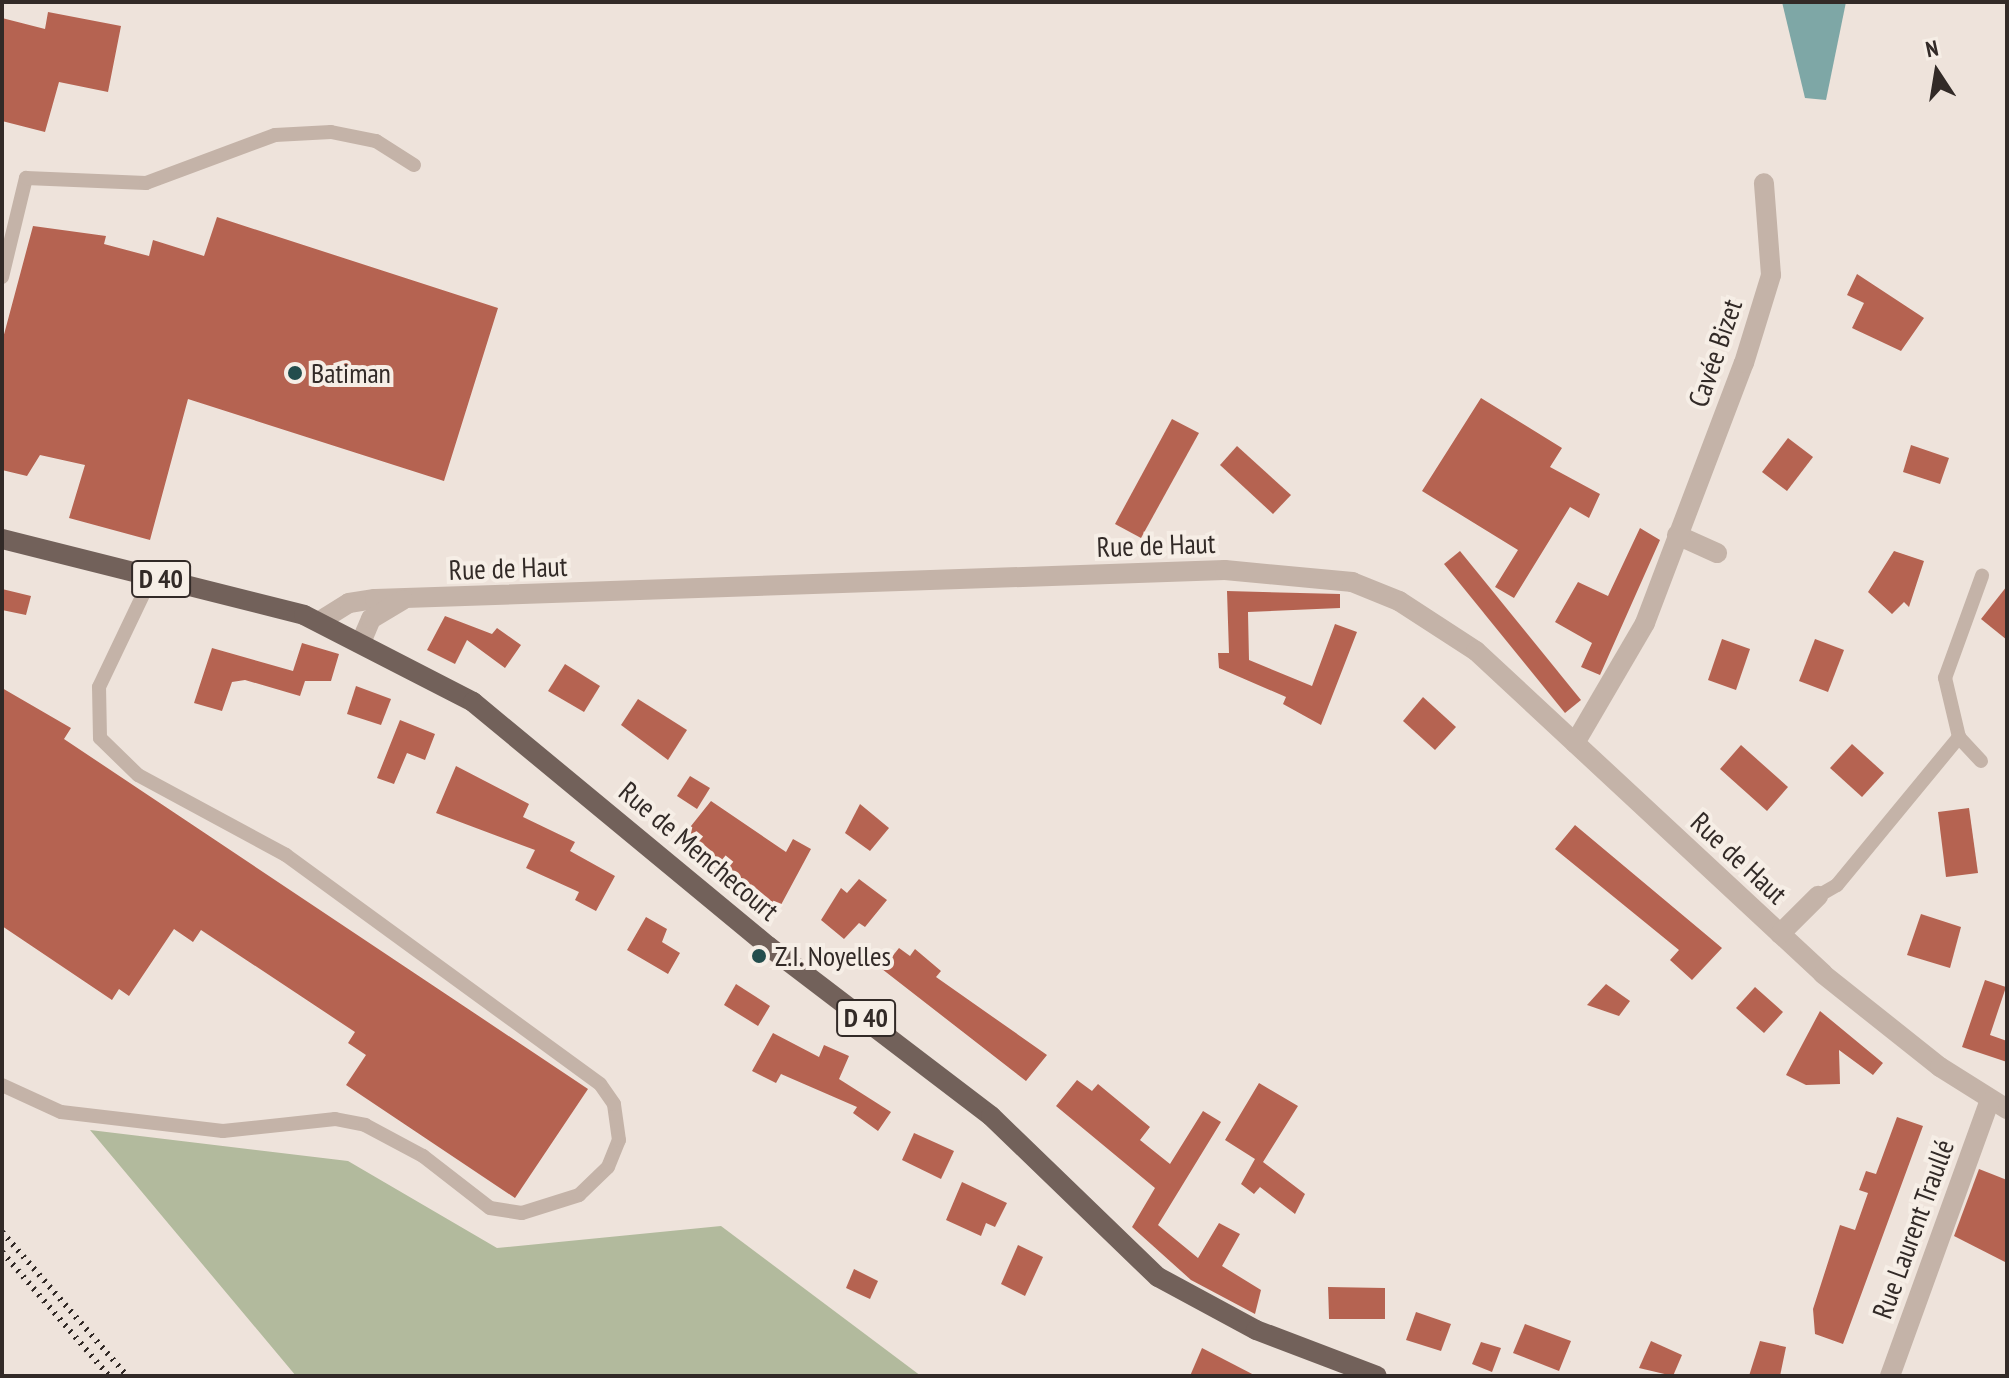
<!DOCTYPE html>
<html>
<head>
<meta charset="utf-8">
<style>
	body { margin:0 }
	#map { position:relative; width:2009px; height:1378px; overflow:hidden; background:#eee3db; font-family:"PT Sans Narrow",sans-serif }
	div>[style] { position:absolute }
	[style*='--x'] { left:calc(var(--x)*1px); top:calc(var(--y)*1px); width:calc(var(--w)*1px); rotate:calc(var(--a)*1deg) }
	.green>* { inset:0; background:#b2ba9d }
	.water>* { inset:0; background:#7ea7a6 }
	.building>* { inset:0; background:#b56351 }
	.lane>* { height:14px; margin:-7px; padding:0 7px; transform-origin:7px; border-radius:7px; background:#c4b3a8 }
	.street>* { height:20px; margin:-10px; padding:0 10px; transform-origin:10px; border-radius:10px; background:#c4b3a8 }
	.primary>* { height:20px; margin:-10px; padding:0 10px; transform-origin:10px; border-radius:10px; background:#72615a }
	.rail>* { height:6px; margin-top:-3px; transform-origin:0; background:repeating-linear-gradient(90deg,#322a27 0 2px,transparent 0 8px) }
	.dots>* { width:22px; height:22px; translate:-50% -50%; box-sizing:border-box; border:4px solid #f6eee6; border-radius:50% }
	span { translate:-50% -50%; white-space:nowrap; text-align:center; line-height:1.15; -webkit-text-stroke:8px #f6eee6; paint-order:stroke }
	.shield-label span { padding:2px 6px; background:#f6eee6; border:2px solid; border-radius:6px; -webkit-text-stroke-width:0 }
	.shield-label { font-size:26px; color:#322a27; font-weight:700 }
	.street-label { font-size:28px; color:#322a27 }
	.poi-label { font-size:28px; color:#322a27 }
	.left { translate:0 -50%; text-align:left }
	.frame { position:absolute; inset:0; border:4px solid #322a27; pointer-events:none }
	.north { position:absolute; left:1897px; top:32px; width:80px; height:80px; -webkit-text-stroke:6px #f6eee6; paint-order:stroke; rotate:348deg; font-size:22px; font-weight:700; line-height:32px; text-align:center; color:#322a27 }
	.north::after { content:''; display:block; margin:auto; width:28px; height:36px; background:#322a27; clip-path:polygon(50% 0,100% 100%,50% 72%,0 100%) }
</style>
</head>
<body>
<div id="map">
	<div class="green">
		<i style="clip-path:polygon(90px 1130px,348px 1161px,497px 1248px,721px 1226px,921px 1376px,296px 1376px)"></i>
	</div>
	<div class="water">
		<i style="clip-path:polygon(1782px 2px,1846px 2px,1826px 100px,1805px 98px)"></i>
	</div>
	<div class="building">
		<i style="clip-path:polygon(48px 12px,121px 26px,108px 92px,59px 82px,45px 132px,2px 121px,2px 18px,45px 29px)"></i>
		<i style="clip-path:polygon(217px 217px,498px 308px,444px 481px,188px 399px,150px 540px,69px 518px,85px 465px,40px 455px,27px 476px,2px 470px,2px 342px,33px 226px,106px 236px,104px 244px,149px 256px,153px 240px,204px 256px)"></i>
		<i style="clip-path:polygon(1857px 274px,1924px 318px,1901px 351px,1852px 328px,1864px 303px,1847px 295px)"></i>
		<i style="clip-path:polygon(1481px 398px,1562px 448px,1550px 467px,1600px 494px,1589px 518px,1570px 507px,1514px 598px,1495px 587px,1518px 550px,1422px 491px)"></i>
		<i style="clip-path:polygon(1172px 419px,1199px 433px,1141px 538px,1115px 524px)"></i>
		<i style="clip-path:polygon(1788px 438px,1813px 457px,1787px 491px,1762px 472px)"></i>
		<i style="clip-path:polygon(1911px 445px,1949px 458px,1940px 484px,1903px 472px)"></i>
		<i style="clip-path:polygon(1237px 446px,1291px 495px,1273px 514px,1220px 465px)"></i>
		<i style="clip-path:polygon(1640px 528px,1660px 540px,1600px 675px,1581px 667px,1592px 643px,1555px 622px,1578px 582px,1608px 596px)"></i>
		<i style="clip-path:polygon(1460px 551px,1581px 700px,1565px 713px,1444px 564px)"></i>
		<i style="clip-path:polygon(1894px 551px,1924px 561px,1909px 607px,1904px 602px,1892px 614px,1868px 592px)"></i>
		<i style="clip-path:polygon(2007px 586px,2007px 640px,1981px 619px)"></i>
		<i style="clip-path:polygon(2px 589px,31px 596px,26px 615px,2px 610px)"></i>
		<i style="clip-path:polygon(1227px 591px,1340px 594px,1340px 608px,1248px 612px,1249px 660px,1312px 686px,1335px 624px,1357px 632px,1321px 725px,1283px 704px,1286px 697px,1219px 668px,1218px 653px,1229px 653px)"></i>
		<i style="clip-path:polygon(445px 616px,492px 634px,497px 628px,521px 645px,505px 668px,467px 640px,455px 664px,427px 650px)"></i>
		<i style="clip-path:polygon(1722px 639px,1750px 649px,1736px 690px,1708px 680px)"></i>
		<i style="clip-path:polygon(1815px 639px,1844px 650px,1828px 692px,1799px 681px)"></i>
		<i style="clip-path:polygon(302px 643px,339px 654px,331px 681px,305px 681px,300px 696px,245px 680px,232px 682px,222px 711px,194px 703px,212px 648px,293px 671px)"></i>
		<i style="clip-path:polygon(565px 664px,600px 686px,584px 712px,548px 691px)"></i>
		<i style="clip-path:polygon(356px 686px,391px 699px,381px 725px,347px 714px)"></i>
		<i style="clip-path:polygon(2px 688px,71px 728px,64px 739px,588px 1089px,515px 1198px,346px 1085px,366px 1055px,348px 1043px,355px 1032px,201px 930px,193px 942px,174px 929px,129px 996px,119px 989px,112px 1000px,2px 926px)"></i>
		<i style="clip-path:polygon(1423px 697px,1456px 727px,1435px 750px,1403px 721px)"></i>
		<i style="clip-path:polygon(638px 699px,687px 730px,668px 760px,621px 725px)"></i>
		<i style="clip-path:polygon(400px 720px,435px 734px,425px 760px,407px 753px,394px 784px,377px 778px)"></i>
		<i style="clip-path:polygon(1852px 744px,1884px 773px,1862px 797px,1830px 768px)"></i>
		<i style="clip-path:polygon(1741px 745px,1788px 787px,1767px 811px,1720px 769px)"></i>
		<i style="clip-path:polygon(456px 766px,529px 804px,523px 817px,575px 842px,570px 851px,615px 876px,596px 911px,575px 900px,579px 892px,526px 868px,535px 850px,436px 813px)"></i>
		<i style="clip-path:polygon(690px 776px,710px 788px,697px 809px,677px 796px)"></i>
		<i style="clip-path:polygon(711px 801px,786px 852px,793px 839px,811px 849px,775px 916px,757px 906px,762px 895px,729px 874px,723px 886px,705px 871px,710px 860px,683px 836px)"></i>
		<i style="clip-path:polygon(860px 804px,889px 828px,870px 851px,845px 833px)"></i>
		<i style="clip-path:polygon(1969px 808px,1978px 873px,1946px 877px,1938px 812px)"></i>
		<i style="clip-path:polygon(1575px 825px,1722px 948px,1692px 980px,1670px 960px,1679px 950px,1555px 849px)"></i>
		<i style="clip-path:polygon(859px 879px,887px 900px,865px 927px,859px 923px,844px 939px,821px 920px,841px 888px,847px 893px)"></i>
		<i style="clip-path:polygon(1921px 914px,1961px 927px,1950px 968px,1907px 955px)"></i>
		<i style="clip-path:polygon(646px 917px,667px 929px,662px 942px,680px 953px,668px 974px,627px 950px)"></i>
		<i style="clip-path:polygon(899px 948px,910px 956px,915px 949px,941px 971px,936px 977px,1047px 1055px,1026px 1081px,882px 969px)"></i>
		<i style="clip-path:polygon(1985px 980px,2006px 987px,1990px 1035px,2007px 1041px,2007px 1062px,1962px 1047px)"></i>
		<i style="clip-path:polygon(736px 984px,770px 1006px,758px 1026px,724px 1005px)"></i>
		<i style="clip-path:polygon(1606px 984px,1630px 1001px,1619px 1016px,1587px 1005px)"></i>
		<i style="clip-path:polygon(1755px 987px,1783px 1012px,1764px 1033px,1736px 1008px)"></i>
		<i style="clip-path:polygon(1820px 1011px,1883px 1063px,1873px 1075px,1839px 1050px,1840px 1084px,1806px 1085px,1786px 1075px)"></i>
		<i style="clip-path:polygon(773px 1033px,819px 1057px,824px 1045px,849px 1056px,839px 1079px,891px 1112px,878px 1131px,853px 1113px,857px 1107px,781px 1074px,776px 1083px,752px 1071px)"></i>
		<i style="clip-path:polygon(1077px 1080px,1092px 1091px,1098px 1084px,1150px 1127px,1140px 1140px,1170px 1164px,1203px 1111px,1221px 1122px,1158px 1225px,1198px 1258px,1219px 1223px,1240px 1234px,1222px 1266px,1261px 1290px,1255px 1314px,1191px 1280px,1132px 1227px,1155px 1188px,1056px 1106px)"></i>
		<i style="clip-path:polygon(1259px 1083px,1298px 1106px,1263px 1162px,1305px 1194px,1295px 1214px,1260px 1187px,1254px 1194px,1241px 1184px,1255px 1159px,1225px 1140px)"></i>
		<i style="clip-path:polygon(1897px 1117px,1923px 1126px,1843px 1344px,1815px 1334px,1813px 1309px,1840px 1225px,1855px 1230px,1868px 1193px,1859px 1190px,1866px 1171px,1876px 1174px)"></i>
		<i style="clip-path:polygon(914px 1133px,954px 1151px,941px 1179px,902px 1160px)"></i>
		<i style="clip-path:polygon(1979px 1169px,2007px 1180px,2007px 1263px,1954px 1236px)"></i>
		<i style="clip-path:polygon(962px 1182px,1007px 1203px,995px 1227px,986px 1223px,981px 1236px,946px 1220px)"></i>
		<i style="clip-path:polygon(1018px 1245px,1043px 1257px,1025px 1296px,1001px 1284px)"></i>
		<i style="clip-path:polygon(854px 1269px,878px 1281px,870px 1299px,846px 1288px)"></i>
		<i style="clip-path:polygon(1328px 1287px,1385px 1288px,1385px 1319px,1329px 1319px)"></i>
		<i style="clip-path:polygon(1416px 1312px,1451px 1324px,1441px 1351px,1406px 1340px)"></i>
		<i style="clip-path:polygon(1525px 1324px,1571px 1341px,1559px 1371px,1513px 1353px)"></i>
		<i style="clip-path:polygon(1651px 1341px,1682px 1355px,1673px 1376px,1639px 1368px)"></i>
		<i style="clip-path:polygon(1760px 1341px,1786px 1347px,1780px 1376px,1749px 1376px)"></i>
		<i style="clip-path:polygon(1481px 1342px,1501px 1348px,1492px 1372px,1472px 1364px)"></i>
		<i style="clip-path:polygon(1202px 1348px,1256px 1376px,1190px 1376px)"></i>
	</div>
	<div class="lane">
		<i style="--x:2;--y:277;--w:102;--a:-76.4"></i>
		<i style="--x:26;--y:178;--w:120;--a:2.4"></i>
		<i style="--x:146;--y:183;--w:138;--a:-20.4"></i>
		<i style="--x:275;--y:135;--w:56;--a:-3.1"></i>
		<i style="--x:331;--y:132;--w:46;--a:11.3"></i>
		<i style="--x:376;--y:141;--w:45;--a:32.3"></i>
		<i style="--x:1981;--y:761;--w:33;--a:-133"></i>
		<i style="--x:1959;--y:737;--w:61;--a:-103.3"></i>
		<i style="--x:1945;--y:678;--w:109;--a:-70.1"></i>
		<i style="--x:1818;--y:896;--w:22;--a:-30"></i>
		<i style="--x:1837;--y:885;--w:192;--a:-50.5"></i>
		<i style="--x:2;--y:1085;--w:65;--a:24.6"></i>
		<i style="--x:61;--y:1112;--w:163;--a:6.7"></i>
		<i style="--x:223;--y:1131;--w:113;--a:-6.1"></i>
		<i style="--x:335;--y:1119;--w:31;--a:11"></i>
		<i style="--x:365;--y:1125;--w:66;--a:28.1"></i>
		<i style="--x:423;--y:1156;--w:85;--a:37.8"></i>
		<i style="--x:490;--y:1208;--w:32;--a:9"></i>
		<i style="--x:522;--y:1213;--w:60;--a:-17.5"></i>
		<i style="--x:579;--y:1195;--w:40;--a:-44"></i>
		<i style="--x:608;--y:1167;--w:29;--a:-68"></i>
		<i style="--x:619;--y:1140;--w:36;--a:-98"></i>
		<i style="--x:614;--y:1104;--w:24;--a:-125"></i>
		<i style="--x:600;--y:1084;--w:389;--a:-143.9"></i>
		<i style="--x:286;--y:855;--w:168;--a:-151.6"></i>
		<i style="--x:138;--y:775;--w:53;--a:-135.8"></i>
		<i style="--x:100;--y:738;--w:51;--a:-91.1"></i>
		<i style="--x:99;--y:687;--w:123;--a:-64.5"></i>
	</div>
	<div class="street">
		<i style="--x:1677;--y:535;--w:44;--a:24.2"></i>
		<i style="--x:320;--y:621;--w:34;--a:-32"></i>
		<i style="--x:349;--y:603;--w:26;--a:-9"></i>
		<i style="--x:375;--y:599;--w:850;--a:-1.95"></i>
		<i style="--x:1225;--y:570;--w:128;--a:5.4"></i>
		<i style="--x:1352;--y:582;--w:51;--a:22"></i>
		<i style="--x:1399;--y:601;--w:92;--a:33"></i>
		<i style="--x:1476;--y:651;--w:474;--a:42.9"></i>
		<i style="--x:1823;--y:974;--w:149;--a:38.5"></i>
		<i style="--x:1940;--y:1067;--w:79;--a:32.1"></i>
		<i style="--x:362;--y:640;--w:23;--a:-67"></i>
		<i style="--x:371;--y:619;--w:37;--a:-31"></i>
		<i style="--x:1575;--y:743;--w:139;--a:-59.7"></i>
		<i style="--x:1645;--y:623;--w:278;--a:-69.2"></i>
		<i style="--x:1744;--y:363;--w:92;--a:-72.9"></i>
		<i style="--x:1771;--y:275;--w:92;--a:-94.4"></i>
		<i style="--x:1780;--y:934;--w:54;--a:-45"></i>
		<i style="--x:1890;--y:1376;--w:291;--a:-70.1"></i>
	</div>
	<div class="primary">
		<i style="--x:2;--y:539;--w:311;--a:14.1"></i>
		<i style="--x:304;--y:615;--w:190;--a:27.2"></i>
		<i style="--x:473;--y:702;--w:383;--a:39.6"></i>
		<i style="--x:768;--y:946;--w:280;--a:37.3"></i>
		<i style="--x:991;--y:1116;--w:232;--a:44"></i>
		<i style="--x:1158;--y:1277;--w:111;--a:28.4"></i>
		<i style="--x:1256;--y:1330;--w:129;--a:20.8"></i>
	</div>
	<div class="rail">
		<i style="--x:2;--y:1232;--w:191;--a:49"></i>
		<i style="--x:2;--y:1252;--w:164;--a:49.2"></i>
	</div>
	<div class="dots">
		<i style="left:295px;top:373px;background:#234d4d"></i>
		<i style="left:759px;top:956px;background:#234d4d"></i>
	</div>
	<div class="shield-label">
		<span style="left:161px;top:579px">D 40</span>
		<span style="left:866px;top:1018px">D 40</span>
	</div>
	<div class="street-label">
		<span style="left:1715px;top:353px;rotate:-71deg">Cavée Bizet</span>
		<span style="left:1156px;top:545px;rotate:-2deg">Rue de Haut</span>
		<span style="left:508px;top:568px;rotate:-2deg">Rue de Haut</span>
		<span style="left:699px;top:851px;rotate:40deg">Rue de Menchecourt</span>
		<span style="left:1739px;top:858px;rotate:43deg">Rue de Haut</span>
		<span style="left:1913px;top:1229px;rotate:-70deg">Rue Laurent Traullé</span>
	</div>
	<div class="poi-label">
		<span class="left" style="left:311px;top:373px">Batiman</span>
		<span class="left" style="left:775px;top:956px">Z.I. Noyelles</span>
	</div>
	<div class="frame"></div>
	<div class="north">N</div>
</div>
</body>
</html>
